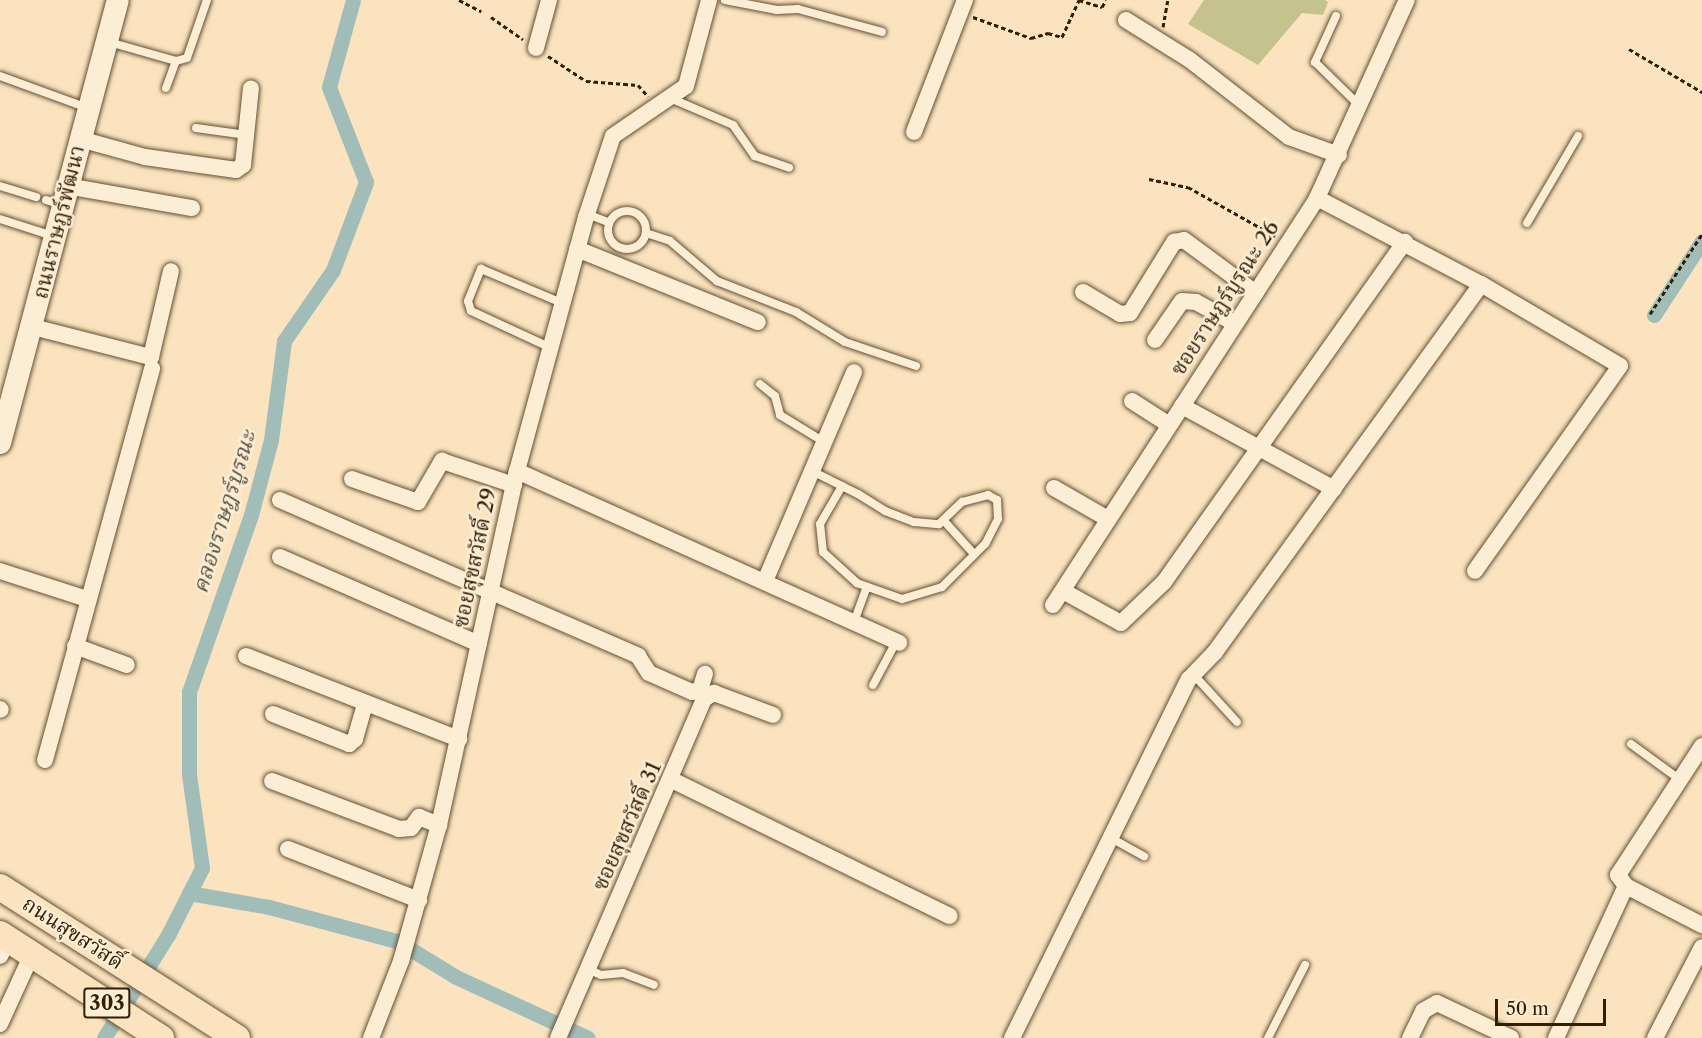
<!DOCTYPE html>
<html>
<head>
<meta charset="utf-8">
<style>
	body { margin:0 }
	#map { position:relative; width:1702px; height:1038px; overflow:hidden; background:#fbe3bf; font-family:"Libre Caslon Text","Noto Serif Thai",serif }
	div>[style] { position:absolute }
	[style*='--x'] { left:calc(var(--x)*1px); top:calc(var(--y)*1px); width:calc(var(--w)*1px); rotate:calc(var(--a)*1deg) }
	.green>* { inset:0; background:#c5c28e }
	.canal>* { height:15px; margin:-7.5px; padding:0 7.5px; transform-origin:7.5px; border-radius:7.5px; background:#a0bdb8 }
	.path>* { height:3px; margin-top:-1.5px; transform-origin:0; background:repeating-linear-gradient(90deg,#311e04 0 4.5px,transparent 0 7.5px) }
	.roads { filter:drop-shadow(0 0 2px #644f33) drop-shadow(0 0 2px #644f33) }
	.lane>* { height:8px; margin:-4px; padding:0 4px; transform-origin:4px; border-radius:4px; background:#fcedd5 }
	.lane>.ring { margin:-4px; padding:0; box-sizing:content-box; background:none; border:8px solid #fcedd5; border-radius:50% }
	.street>* { height:16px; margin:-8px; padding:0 8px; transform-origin:8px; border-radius:8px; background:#fcedd5 }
	.secondary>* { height:22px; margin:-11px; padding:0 11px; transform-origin:11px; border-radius:11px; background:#fcedd5 }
	.primary>* { height:26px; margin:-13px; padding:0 13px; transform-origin:13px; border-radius:13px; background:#fbe3bf }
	span { translate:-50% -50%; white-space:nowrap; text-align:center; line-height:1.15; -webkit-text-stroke:5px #fcedd5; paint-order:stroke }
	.shield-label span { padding:2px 4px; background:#fcedd5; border:2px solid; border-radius:4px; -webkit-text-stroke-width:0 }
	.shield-label { font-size:20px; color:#311e04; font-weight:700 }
	.street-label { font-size:21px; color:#311e04 }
	.water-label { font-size:22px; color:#524e3a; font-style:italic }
	.scale { position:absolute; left:1495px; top:999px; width:111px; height:27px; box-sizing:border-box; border:3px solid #311e04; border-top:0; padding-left:8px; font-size:18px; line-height:21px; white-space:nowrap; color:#311e04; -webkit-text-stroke:4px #fcedd5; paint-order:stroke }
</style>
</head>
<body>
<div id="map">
	<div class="green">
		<i style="clip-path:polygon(1204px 0,1325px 0,1328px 2px,1323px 15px,1302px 13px,1258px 65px,1188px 24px)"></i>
	</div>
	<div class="canal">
		<i style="--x:1654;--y:315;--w:88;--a:-57"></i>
		<i style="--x:189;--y:893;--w:81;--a:9.9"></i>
		<i style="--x:269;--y:907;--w:132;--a:14.9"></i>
		<i style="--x:397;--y:941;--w:69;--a:31.4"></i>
		<i style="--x:456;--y:977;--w:145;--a:24.8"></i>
		<i style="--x:104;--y:1038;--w:123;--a:-58.2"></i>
		<i style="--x:169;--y:933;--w:73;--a:-63.1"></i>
		<i style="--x:202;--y:868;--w:95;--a:-97.9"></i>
		<i style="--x:189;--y:774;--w:82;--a:-90"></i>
		<i style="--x:189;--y:692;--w:188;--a:-70.7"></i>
		<i style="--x:251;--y:515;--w:78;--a:-75.1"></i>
		<i style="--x:271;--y:440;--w:100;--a:-82.5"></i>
		<i style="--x:284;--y:341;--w:86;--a:-55.4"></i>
		<i style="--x:333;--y:270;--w:94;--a:-69.4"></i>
		<i style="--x:366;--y:182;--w:102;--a:-111.3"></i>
		<i style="--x:329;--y:87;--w:90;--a:-74.6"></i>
	</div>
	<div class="path">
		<i style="--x:459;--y:0;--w:25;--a:27"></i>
		<i style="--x:491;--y:17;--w:39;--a:35"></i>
		<i style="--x:973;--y:17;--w:62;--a:19.9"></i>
		<i style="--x:1031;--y:38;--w:18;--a:-16"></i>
		<i style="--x:1048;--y:33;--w:15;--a:16"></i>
		<i style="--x:1062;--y:37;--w:41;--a:-65.3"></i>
		<i style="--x:1079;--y:0;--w:24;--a:17"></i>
		<i style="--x:1102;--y:7;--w:8;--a:-60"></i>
		<i style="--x:1163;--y:27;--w:27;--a:-80"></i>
		<i style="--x:1629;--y:49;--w:85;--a:30.5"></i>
		<i style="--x:548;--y:56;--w:45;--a:33.3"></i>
		<i style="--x:586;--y:81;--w:52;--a:4.4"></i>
		<i style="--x:638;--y:85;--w:15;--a:48"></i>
		<i style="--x:1149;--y:179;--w:40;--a:12"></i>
		<i style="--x:1188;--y:187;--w:100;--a:29.4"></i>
		<i style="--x:1650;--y:314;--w:95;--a:-57"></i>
	</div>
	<div class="roads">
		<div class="lane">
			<i style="--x:725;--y:0;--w:53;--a:10.9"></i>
			<i style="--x:777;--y:10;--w:21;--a:-3"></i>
			<i style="--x:798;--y:9;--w:87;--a:15.3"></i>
			<i style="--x:1336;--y:16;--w:51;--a:114.5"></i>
			<i style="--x:1315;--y:62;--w:63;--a:44.4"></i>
			<i style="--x:109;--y:42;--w:70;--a:15.8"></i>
			<i style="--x:176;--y:61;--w:11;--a:-15"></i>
			<i style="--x:187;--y:58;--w:61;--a:-71"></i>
			<i style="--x:0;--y:76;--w:94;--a:20"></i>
			<i style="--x:166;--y:88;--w:29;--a:-70"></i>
			<i style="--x:670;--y:98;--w:69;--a:23.2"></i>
			<i style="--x:733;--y:125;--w:38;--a:55"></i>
			<i style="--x:755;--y:156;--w:36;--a:19"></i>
			<i style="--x:196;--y:128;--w:51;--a:7.8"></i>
			<i style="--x:0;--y:186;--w:38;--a:17"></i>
			<i style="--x:46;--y:200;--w:16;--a:18"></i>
			<i class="ring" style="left:608px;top:211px;width:30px;height:30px"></i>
			<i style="--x:587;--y:214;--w:22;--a:21"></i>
			<i style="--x:0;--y:219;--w:56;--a:17.8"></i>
			<i style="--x:1527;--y:223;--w:101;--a:-59.6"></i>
			<i style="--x:646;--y:233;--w:25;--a:18"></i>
			<i style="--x:670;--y:241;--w:62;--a:40.4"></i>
			<i style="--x:717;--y:281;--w:85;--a:21.4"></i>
			<i style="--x:796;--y:312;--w:57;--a:31.5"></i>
			<i style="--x:845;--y:342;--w:75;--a:18.7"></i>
			<i style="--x:549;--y:347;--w:86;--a:-155.2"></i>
			<i style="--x:471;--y:311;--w:10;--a:-107"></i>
			<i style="--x:468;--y:301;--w:35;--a:-68"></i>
			<i style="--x:481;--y:269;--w:88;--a:22.8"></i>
			<i style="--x:760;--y:384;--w:19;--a:39"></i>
			<i style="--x:775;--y:396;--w:20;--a:75"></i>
			<i style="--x:780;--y:415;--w:52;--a:31.5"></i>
			<i style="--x:812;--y:471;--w:51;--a:26.6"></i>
			<i style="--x:858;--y:494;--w:32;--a:32"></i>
			<i style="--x:885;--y:511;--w:31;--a:21"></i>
			<i style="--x:914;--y:522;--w:25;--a:5"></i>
			<i style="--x:939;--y:524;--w:32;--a:-44"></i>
			<i style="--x:962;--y:502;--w:27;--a:-15"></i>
			<i style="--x:988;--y:495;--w:10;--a:29"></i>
			<i style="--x:997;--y:500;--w:19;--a:87"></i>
			<i style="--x:998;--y:519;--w:28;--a:117"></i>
			<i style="--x:985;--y:544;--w:61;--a:135"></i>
			<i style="--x:942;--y:587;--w:42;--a:163.3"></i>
			<i style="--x:902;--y:599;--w:48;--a:-160.4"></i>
			<i style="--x:857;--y:583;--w:46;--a:-137.6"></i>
			<i style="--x:823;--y:552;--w:28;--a:-96"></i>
			<i style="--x:820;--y:524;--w:44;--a:-59.9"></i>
			<i style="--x:945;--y:522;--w:43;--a:47.8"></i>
			<i style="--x:854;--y:622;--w:37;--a:-70"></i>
			<i style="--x:1193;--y:674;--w:65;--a:47.5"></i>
			<i style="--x:873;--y:685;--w:49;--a:-61.9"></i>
			<i style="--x:1631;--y:744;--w:59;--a:36.1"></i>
			<i style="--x:1111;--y:838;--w:38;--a:29"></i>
			<i style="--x:588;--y:969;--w:14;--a:25"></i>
			<i style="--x:601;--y:975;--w:22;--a:-5"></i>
			<i style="--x:623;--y:973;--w:33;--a:21"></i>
			<i style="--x:1268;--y:1038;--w:82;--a:-63.1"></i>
		</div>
		<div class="street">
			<i style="--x:1126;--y:20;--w:75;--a:32"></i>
			<i style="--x:1190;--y:60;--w:125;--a:37.9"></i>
			<i style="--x:1289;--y:137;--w:53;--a:19.8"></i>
			<i style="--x:536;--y:48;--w:50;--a:-74.8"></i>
			<i style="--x:914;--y:132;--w:142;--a:-68.9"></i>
			<i style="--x:80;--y:139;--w:67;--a:15.5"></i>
			<i style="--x:145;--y:157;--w:92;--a:8.1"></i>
			<i style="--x:236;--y:170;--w:9;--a:-36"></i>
			<i style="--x:243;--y:165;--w:77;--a:-84.1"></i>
			<i style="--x:67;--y:186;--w:127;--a:10"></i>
			<i style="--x:1317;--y:198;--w:185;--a:27.7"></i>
			<i style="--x:1481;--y:284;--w:161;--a:30.5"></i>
			<i style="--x:1620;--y:366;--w:251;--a:125.3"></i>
			<i style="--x:577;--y:249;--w:195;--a:22"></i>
			<i style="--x:1083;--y:292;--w:43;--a:30.7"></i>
			<i style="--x:1120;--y:314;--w:10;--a:-6"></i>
			<i style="--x:1130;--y:313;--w:84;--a:-58.2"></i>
			<i style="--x:1174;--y:242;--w:10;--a:-11"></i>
			<i style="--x:1184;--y:240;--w:89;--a:36.4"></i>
			<i style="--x:33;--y:327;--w:122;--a:14.3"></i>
			<i style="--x:151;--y:357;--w:88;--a:-76.9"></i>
			<i style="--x:1155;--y:340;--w:47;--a:-55.3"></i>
			<i style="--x:1182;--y:301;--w:14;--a:4"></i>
			<i style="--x:1196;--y:302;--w:43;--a:28.9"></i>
			<i style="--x:1132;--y:401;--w:43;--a:32.6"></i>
			<i style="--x:1182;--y:406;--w:173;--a:28.6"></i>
			<i style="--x:517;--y:471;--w:419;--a:24.2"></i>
			<i style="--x:352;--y:479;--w:70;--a:19.2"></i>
			<i style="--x:418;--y:502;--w:48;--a:-59.7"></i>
			<i style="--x:442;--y:461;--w:76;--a:18.4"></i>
			<i style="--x:1054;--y:488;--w:62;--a:29.9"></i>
			<i style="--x:280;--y:500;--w:391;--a:23.5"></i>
			<i style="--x:638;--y:656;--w:20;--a:57"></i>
			<i style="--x:649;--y:673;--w:47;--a:23.8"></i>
			<i style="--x:692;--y:692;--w:8;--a:-14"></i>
			<i style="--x:700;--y:690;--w:17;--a:-73"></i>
			<i style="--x:280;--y:557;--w:217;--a:23.6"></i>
			<i style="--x:0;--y:571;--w:91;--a:17.8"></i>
			<i style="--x:765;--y:581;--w:227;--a:-66.9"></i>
			<i style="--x:1063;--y:591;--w:66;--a:28.9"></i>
			<i style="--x:1121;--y:623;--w:59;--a:-43.6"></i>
			<i style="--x:1164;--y:582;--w:417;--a:-54.7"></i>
			<i style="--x:1053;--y:605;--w:485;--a:-57"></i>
			<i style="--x:1317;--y:198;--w:217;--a:-65.6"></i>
			<i style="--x:75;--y:646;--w:55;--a:20.1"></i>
			<i style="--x:246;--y:656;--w:229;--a:21.3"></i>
			<i style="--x:0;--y:709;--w:1;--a:45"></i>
			<i style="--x:273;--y:714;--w:82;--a:21.5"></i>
			<i style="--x:349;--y:744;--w:8;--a:-40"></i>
			<i style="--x:355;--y:739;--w:35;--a:-74"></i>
			<i style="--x:1702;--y:746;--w:154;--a:123.1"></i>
			<i style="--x:1618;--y:875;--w:14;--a:54"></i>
			<i style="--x:1626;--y:886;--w:85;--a:27.2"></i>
			<i style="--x:45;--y:760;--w:406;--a:-74.7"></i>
			<i style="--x:672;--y:780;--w:309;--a:26.1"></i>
			<i style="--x:272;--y:781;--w:136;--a:20.7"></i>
			<i style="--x:399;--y:829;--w:12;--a:-5"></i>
			<i style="--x:411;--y:828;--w:14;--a:-54"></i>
			<i style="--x:419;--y:817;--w:22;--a:22"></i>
			<i style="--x:288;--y:849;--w:141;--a:21.3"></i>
			<i style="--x:0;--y:956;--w:18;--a:-63"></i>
			<i style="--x:0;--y:1024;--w:77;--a:-65.4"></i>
			<i style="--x:371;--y:1038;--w:83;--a:-68.7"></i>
			<i style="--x:401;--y:961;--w:141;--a:-74.4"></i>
			<i style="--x:439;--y:825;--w:362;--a:-77.6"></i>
			<i style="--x:517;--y:471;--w:263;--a:-74.8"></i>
			<i style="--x:586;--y:217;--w:85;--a:-71.6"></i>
			<i style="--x:613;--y:136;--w:88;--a:-34.4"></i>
			<i style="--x:686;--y:86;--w:89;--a:-75"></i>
			<i style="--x:558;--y:1038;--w:369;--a:-66.7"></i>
			<i style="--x:704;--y:699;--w:12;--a:-31"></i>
			<i style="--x:714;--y:693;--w:63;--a:20.4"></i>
			<i style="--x:1012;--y:1038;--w:400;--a:-63.8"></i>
			<i style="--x:1189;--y:679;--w:37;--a:-46"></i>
			<i style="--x:1215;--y:652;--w:454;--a:-54.1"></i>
			<i style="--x:1410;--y:1038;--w:30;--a:-64"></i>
			<i style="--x:1423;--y:1011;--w:16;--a:-30"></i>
			<i style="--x:1437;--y:1003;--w:82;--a:25.3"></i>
			<i style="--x:1556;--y:1038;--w:167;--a:-65.3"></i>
			<i style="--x:1655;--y:1038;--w:102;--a:-62.7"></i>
		</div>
		<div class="secondary">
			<i style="--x:0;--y:443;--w:458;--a:-75.1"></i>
		</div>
		<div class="primary">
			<i style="--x:0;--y:887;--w:281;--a:32.5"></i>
			<i style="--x:0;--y:934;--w:192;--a:32.9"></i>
		</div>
	</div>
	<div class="shield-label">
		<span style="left:107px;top:1003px">303</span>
	</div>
	<div class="street-label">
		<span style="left:59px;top:222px;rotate:-76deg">ถนนราษฎร์พัฒนา</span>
		<span style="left:1225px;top:298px;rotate:-57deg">ซอยราษฎร์บูรณะ 26</span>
		<span style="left:475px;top:558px;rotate:-78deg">ซอยสุขสวัสดิ์ 29</span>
		<span style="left:627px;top:826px;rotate:-66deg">ซอยสุขสวัสดิ์ 31</span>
		<span style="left:73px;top:933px;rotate:33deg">ถนนสุขสวัสดิ์</span>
	</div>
	<div class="water-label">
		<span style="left:224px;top:512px;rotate:-73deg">คลองราษฎร์บูรณะ</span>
	</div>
	<div class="scale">50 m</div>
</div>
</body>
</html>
